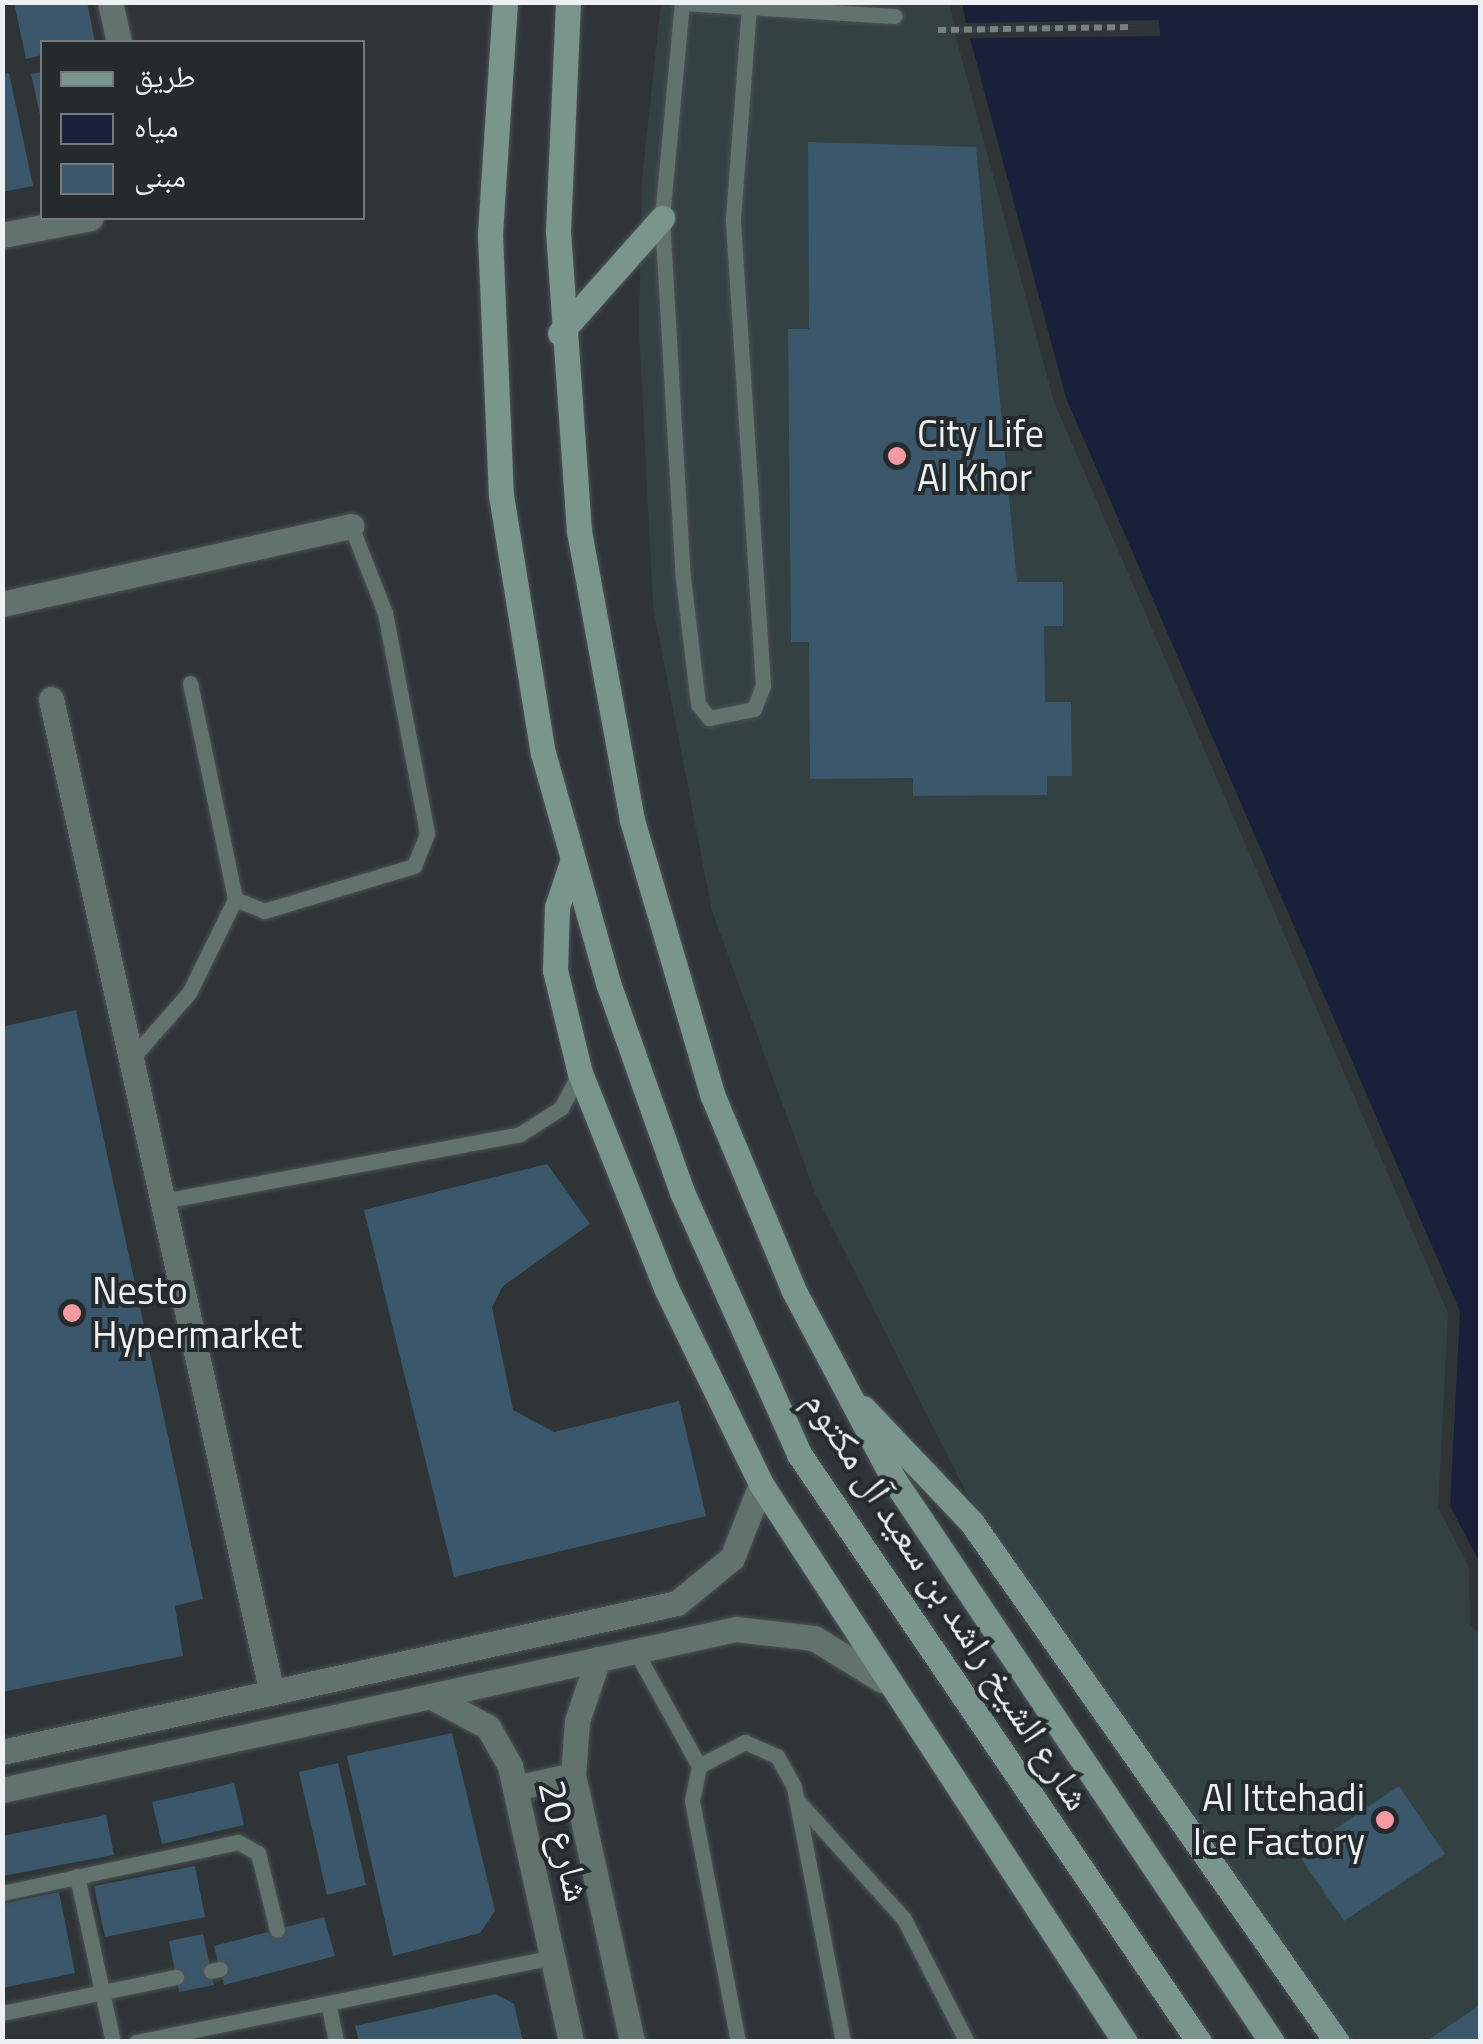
<!DOCTYPE html>
<html>
<head>
<meta charset="utf-8">
<style>
	body { margin:0 }
	#map { position:relative; width:1483px; height:2044px; overflow:hidden; background:#2f3536; font-family:"Titillium Web","Noto Naskh Arabic",sans-serif }
	div>[style] { position:absolute }
	[style*='--x'] { left:calc(var(--x)*1px); top:calc(var(--y)*1px); width:calc(var(--w)*1px); rotate:calc(var(--a)*1deg) }
	.built>* { inset:0; background:#334143 }
	.water>* { inset:0; background:#1a2039 }
	.building>* { inset:0; background:#3a576b }
	.path>* { height:6px; margin-top:-3px; transform-origin:0; background:repeating-linear-gradient(90deg,#7b8081 0 8px,transparent 0 13px) }
	.roads { filter:drop-shadow(0 0 2px #4d5354) drop-shadow(0 0 2px #4d5354) }
	.lane>* { height:15px; margin:-7.5px; padding:0 7.5px; transform-origin:7.5px; border-radius:7.5px; background:#62726d }
	.street>* { height:25px; margin:-12.5px; padding:0 12.5px; transform-origin:12.5px; border-radius:12.5px; background:#62726d }
	.secondary>* { height:25px; margin:-12.5px; padding:0 12.5px; transform-origin:12.5px; border-radius:12.5px; background:#7a958c }
	.dots>* { width:28px; height:28px; translate:-50% -50%; box-sizing:border-box; border:5px solid #252b2c; border-radius:50% }
	span { translate:-50% -50%; white-space:nowrap; text-align:center; line-height:1.15; -webkit-text-stroke:8px #252b2c; paint-order:stroke }
	.poi-label { font-size:38px; color:#edf1f1 }
	.left { translate:0 -50%; text-align:left }
	.right { translate:-100% -50%; text-align:right }
	.street-label { font-size:38px; color:#edf1f1 }
	.frame { position:absolute; inset:0; border:5px solid #edf1f1; pointer-events:none }
	.legend { position:absolute; left:40px; top:40px; width:325px; height:180px; box-sizing:border-box; background:#252b2c; border:2px solid #757a7b; margin:0; padding:12px 18px; list-style:none; font-size:30px; color:#edf1f1 }
	.legend li { display:flex; align-items:center; gap:20px; height:50px }
	.legend b { width:50px; border:2px solid #757a7b }
</style>
</head>
<body>
<div id="map">
	<div class="built">
		<i style="clip-path:polygon(949px 2px,955px 27px,1146px 25px,955px 34px,1054px 402px,1448px 1313px,1438px 1508px,1469px 1567px,1470px 1624px,1480px 1635px,1480px 2041px,1343px 2041px,971px 1502px,815px 1193px,712px 911px,653px 606px,639px 329px,642px 179px,661px 3px)"></i>
	</div>
	<div class="water">
		<i style="clip-path:polygon(962px 3px,1480px 3px,1480px 1563px,1450px 1506px,1460px 1311px,1066px 398px,970px 38px,1160px 36px,1159px 20px,966px 23px)"></i>
	</div>
	<div class="building">
		<i style="clip-path:polygon(14px 2px,87px 2px,95px 42px,42px 42px,42px 55px,26px 59px)"></i>
		<i style="clip-path:polygon(42px 72px,42px 119px,41px 119px,31px 74px)"></i>
		<i style="clip-path:polygon(9px 73px,33px 186px,2px 192px,2px 74px)"></i>
		<i style="clip-path:polygon(808px 142px,976px 147px,1017px 582px,1063px 582px,1063px 626px,1044px 626px,1045px 702px,1071px 702px,1072px 776px,1047px 776px,1047px 795px,913px 796px,913px 778px,810px 779px,809px 642px,791px 642px,788px 329px,809px 329px)"></i>
		<i style="clip-path:polygon(76px 1010px,203px 1599px,175px 1606px,183px 1656px,2px 1692px,2px 1027px)"></i>
		<i style="clip-path:polygon(547px 1164px,590px 1224px,503px 1286px,492px 1307px,513px 1410px,554px 1432px,679px 1401px,706px 1516px,454px 1577px,364px 1210px)"></i>
		<i style="clip-path:polygon(452px 1733px,495px 1911px,480px 1933px,393px 1956px,347px 1756px)"></i>
		<i style="clip-path:polygon(338px 1763px,366px 1885px,327px 1895px,299px 1772px)"></i>
		<i style="clip-path:polygon(234px 1783px,244px 1825px,162px 1844px,152px 1802px)"></i>
		<i style="clip-path:polygon(1399px 1786px,1445px 1854px,1344px 1921px,1298px 1854px)"></i>
		<i style="clip-path:polygon(106px 1815px,114px 1855px,2px 1876px,2px 1836px)"></i>
		<i style="clip-path:polygon(195px 1866px,205px 1917px,105px 1937px,94px 1886px)"></i>
		<i style="clip-path:polygon(59px 1892px,75px 1973px,2px 1988px,2px 1904px)"></i>
		<i style="clip-path:polygon(324px 1917px,335px 1956px,224px 1985px,214px 1946px)"></i>
		<i style="clip-path:polygon(203px 1934px,214px 1985px,179px 1992px,169px 1941px)"></i>
		<i style="clip-path:polygon(496px 1994px,514px 2004px,523px 2042px,359px 2042px,355px 2026px)"></i>
		<i style="clip-path:polygon(1480px 2005px,1480px 2042px,1425px 2042px)"></i>
	</div>
	<div class="path">
		<i style="--x:938;--y:30;--w:195;--a:-0.9"></i>
	</div>
	<div class="roads">
		<div class="lane">
			<i style="--x:682;--y:2;--w:217;--a:95.3"></i>
			<i style="--x:662;--y:218;--w:361;--a:86.7"></i>
			<i style="--x:683;--y:578;--w:127;--a:83.2"></i>
			<i style="--x:698;--y:704;--w:18;--a:52"></i>
			<i style="--x:709;--y:718;--w:46;--a:-11.3"></i>
			<i style="--x:754;--y:709;--w:25;--a:-69"></i>
			<i style="--x:763;--y:686;--w:468;--a:-93.7"></i>
			<i style="--x:733;--y:219;--w:213;--a:-85.7"></i>
			<i style="--x:682;--y:3;--w:213;--a:3.5"></i>
			<i style="--x:190;--y:683;--w:221;--a:78.2"></i>
			<i style="--x:235;--y:899;--w:31;--a:22"></i>
			<i style="--x:264;--y:911;--w:157;--a:-16.7"></i>
			<i style="--x:414;--y:866;--w:35;--a:-68"></i>
			<i style="--x:427;--y:833;--w:224;--a:-100.8"></i>
			<i style="--x:385;--y:613;--w:93;--a:-111.3"></i>
			<i style="--x:132;--y:1058;--w:86;--a:-48.8"></i>
			<i style="--x:189;--y:993;--w:105;--a:-63.9"></i>
			<i style="--x:163;--y:1201;--w:363;--a:-10.6"></i>
			<i style="--x:520;--y:1134;--w:49;--a:-32.4"></i>
			<i style="--x:561;--y:1108;--w:40;--a:-62"></i>
			<i style="--x:635;--y:1650;--w:132;--a:61.1"></i>
			<i style="--x:796;--y:1799;--w:161;--a:48"></i>
			<i style="--x:904;--y:1919;--w:138;--a:62.9"></i>
			<i style="--x:77;--y:1876;--w:170;--a:77.8"></i>
			<i style="--x:2;--y:1893;--w:241;--a:-12.2"></i>
			<i style="--x:238;--y:1842;--w:23;--a:29"></i>
			<i style="--x:258;--y:1853;--w:79;--a:76.1"></i>
			<i style="--x:211;--y:1971;--w:9;--a:-13"></i>
			<i style="--x:328;--y:2003;--w:40;--a:78"></i>
			<i style="--x:2;--y:2013;--w:178;--a:-11.7"></i>
			<i style="--x:136;--y:2042;--w:425;--a:-11.5"></i>
			<i style="--x:738;--y:2042;--w:246;--a:-100.8"></i>
			<i style="--x:692;--y:1800;--w:35;--a:-78"></i>
			<i style="--x:699;--y:1766;--w:52;--a:-27.6"></i>
			<i style="--x:745;--y:1742;--w:35;--a:24"></i>
			<i style="--x:777;--y:1756;--w:35;--a:61"></i>
			<i style="--x:794;--y:1787;--w:260;--a:79.1"></i>
		</div>
		<div class="street">
			<i style="--x:110;--y:2;--w:41;--a:77.3"></i>
			<i style="--x:2;--y:235;--w:90;--a:-10.9"></i>
			<i style="--x:2;--y:604;--w:358;--a:-12.6"></i>
			<i style="--x:51;--y:699;--w:1018;--a:77.47"></i>
			<i style="--x:598;--y:1659;--w:65;--a:108.7"></i>
			<i style="--x:577;--y:1721;--w:54;--a:94.2"></i>
			<i style="--x:573;--y:1775;--w:273;--a:77.5"></i>
			<i style="--x:430;--y:1696;--w:66;--a:28.1"></i>
			<i style="--x:488;--y:1727;--w:45;--a:60.6"></i>
			<i style="--x:510;--y:1766;--w:283;--a:77.5"></i>
			<i style="--x:2;--y:1752;--w:691;--a:-12.45"></i>
			<i style="--x:677;--y:1603;--w:71;--a:-39.3"></i>
			<i style="--x:732;--y:1558;--w:79;--a:-68.6"></i>
			<i style="--x:515;--y:1788;--w:59;--a:-12.6"></i>
			<i style="--x:2;--y:1790;--w:751;--a:-12.37"></i>
			<i style="--x:736;--y:1629;--w:79;--a:6.6"></i>
			<i style="--x:814;--y:1638;--w:80;--a:31.7"></i>
		</div>
		<div class="secondary">
			<i style="--x:505;--y:2;--w:233;--a:93.7"></i>
			<i style="--x:490;--y:235;--w:260;--a:87.6"></i>
			<i style="--x:501;--y:495;--w:261;--a:80.8"></i>
			<i style="--x:543;--y:753;--w:239;--a:74.2"></i>
			<i style="--x:608;--y:983;--w:222;--a:70.5"></i>
			<i style="--x:682;--y:1192;--w:287;--a:65.9"></i>
			<i style="--x:799;--y:1454;--w:711;--a:55.77"></i>
			<i style="--x:568;--y:2;--w:229;--a:92.5"></i>
			<i style="--x:558;--y:231;--w:301;--a:86"></i>
			<i style="--x:579;--y:531;--w:294;--a:79.6"></i>
			<i style="--x:632;--y:820;--w:285;--a:73.7"></i>
			<i style="--x:712;--y:1094;--w:213;--a:67.4"></i>
			<i style="--x:794;--y:1291;--w:214;--a:62.1"></i>
			<i style="--x:894;--y:1480;--w:677;--a:56.08"></i>
			<i style="--x:560;--y:333;--w:154;--a:-48.4"></i>
			<i style="--x:572;--y:862;--w:47;--a:108.4"></i>
			<i style="--x:557;--y:907;--w:63;--a:91.8"></i>
			<i style="--x:555;--y:970;--w:106;--a:76.4"></i>
			<i style="--x:580;--y:1073;--w:232;--a:68.2"></i>
			<i style="--x:666;--y:1288;--w:218;--a:64.1"></i>
			<i style="--x:761;--y:1484;--w:666;--a:56.88"></i>
			<i style="--x:863;--y:1408;--w:158;--a:46.5"></i>
			<i style="--x:972;--y:1523;--w:634;--a:54.88"></i>
		</div>
	</div>
	<div class="dots">
		<i style="left:897px;top:456px;background:#f49aa5"></i>
		<i style="left:72px;top:1313px;background:#f49aa5"></i>
		<i style="left:1385px;top:1820px;background:#f49aa5"></i>
	</div>
	<div class="poi-label">
		<span class="left" style="left:917px;top:456px">City Life<br>Al Khor</span>
		<span class="left" style="left:92px;top:1313px">Nesto<br>Hypermarket</span>
		<span class="right" style="left:1365px;top:1820px">Al Ittehadi<br>Ice Factory</span>
	</div>
	<div class="street-label">
		<span style="left:948px;top:1600px;rotate:57deg">شارع الشيخ راشد بن سعيد آل مكتوم</span>
		<span style="left:565px;top:1841px;rotate:77deg">شارع 20</span>
	</div>
	<div class="frame"></div>
	<ul class="legend">
	<li><b style="height:12px;background:#7a958c"></b>طريق</li>
	<li><b style="height:28px;background:#1a2039"></b>مياه</li>
	<li><b style="height:28px;background:#3a576b"></b>مبنى</li>
	</ul>
</div>
</body>
</html>
